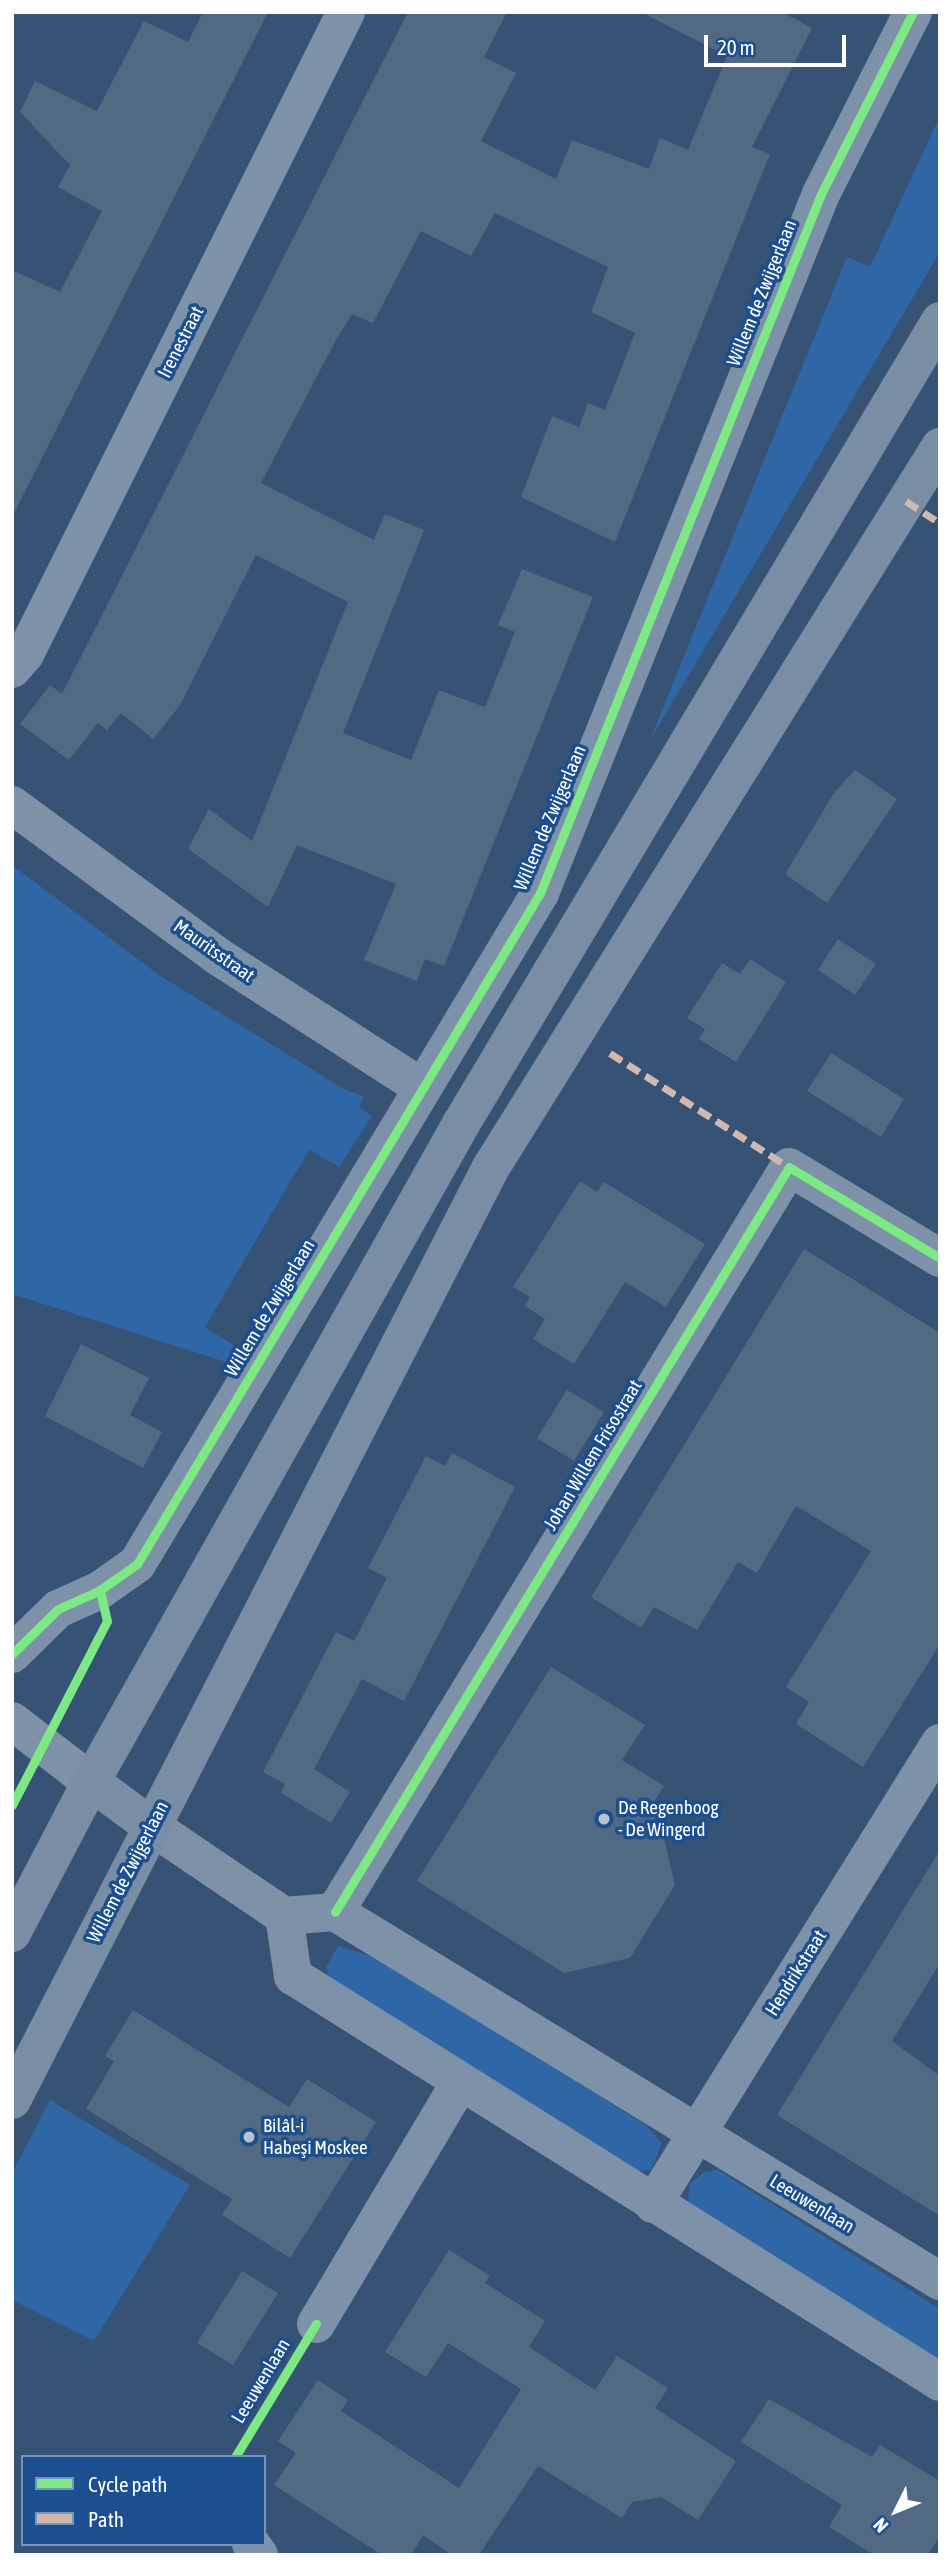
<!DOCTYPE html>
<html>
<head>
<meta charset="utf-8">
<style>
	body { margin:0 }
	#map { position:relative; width:952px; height:2567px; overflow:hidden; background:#365274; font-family:"Asap Condensed",sans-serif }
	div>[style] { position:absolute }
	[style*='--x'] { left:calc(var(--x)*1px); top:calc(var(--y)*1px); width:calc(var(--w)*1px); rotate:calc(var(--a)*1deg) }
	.green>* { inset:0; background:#2f66a5 }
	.building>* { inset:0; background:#526984 }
	.street>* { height:38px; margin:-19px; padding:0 19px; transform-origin:19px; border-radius:19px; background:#7d92a8 }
	.secondary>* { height:38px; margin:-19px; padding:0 19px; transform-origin:19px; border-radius:19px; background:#798da4 }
	.quiet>* { height:7px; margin-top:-3.5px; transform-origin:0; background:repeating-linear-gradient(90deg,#d1b7ad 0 14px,transparent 0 21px) }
	.cycleway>* { height:9px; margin:-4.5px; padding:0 4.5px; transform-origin:4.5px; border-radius:4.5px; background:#7ce984 }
	.dots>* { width:19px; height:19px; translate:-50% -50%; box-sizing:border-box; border:4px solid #1b4f8f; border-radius:50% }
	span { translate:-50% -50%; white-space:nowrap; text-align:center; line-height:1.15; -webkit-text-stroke:7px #1b4f8f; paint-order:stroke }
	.street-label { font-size:19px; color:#fff }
	.poi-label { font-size:19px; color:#fff }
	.left { translate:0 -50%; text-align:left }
	.frame { position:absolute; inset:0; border:14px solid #fff; pointer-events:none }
	.legend { position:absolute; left:21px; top:2455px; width:245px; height:91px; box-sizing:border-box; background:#1b4f8f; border:2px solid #7695bc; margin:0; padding:9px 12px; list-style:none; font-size:21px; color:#fff }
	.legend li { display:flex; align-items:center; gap:14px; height:35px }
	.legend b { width:35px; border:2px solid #7695bc }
	.north { position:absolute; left:861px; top:2476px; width:70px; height:70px; -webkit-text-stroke:5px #1b4f8f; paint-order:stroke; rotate:227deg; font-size:19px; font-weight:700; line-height:28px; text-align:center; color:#fff }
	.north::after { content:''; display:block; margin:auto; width:24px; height:32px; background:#fff; clip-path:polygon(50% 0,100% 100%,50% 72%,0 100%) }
	.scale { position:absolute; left:704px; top:35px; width:142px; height:32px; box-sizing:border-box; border:4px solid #fff; border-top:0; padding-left:9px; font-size:21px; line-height:24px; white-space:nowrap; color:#fff; -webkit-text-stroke:5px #1b4f8f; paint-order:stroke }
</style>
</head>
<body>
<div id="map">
	<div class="green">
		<i style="clip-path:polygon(940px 116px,940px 252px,649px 742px,847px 257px,870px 267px)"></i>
		<i style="clip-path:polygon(12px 865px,159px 975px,344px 1089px,364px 1097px,359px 1107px,372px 1116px,339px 1167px,309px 1150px,205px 1327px,235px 1346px,226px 1362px,12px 1294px)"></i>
		<i style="clip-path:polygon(338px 1946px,377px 1958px,646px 2125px,662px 2143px,651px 2170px,634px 2172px,330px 1980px,326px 1968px)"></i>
		<i style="clip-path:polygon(50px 2100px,190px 2185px,94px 2341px,12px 2300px,12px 2173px)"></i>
		<i style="clip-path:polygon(718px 2170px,940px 2309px,940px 2367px,687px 2204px,690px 2184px,704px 2172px)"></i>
	</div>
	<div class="building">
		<i style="clip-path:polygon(203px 12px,268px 12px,12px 517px,12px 270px,60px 292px,102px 211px,58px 187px,70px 165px,20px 112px,35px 81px,97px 111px,144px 21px,188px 42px)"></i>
		<i style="clip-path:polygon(408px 12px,507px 12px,484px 57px,516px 73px,481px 141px,556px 179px,572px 140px,649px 169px,660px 138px,688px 150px,727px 56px,641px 12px,782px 12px,812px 28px,752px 147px,770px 154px,615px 542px,521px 497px,552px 416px,579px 427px,588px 403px,605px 410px,635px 333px,591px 312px,608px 267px,495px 213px,471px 256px,421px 231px,373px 323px,352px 314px,337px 338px,261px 483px,374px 540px,385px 514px,424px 530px,343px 733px,411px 760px,439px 690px,485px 707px,515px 632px,498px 625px,522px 569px,593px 597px,444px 966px,425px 959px,417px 981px,364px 960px,396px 884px,297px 845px,268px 907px,188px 849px,209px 809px,252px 841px,348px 602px,256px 555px,180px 705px,153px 739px,121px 713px,107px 730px,98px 723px,69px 760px,20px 724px,50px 685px,62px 694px)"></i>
		<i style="clip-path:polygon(855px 770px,897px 799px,827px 903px,785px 874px,834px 793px)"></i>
		<i style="clip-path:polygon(838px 939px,876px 964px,855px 995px,818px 970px)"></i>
		<i style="clip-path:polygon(750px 959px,786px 982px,736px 1062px,699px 1039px,705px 1029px,687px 1018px,722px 963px,740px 974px)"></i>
		<i style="clip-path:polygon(831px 1053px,904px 1099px,881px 1137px,807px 1091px)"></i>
		<i style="clip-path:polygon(580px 1181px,597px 1192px,604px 1182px,705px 1244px,666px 1307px,625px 1282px,574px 1364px,533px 1339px,545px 1319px,525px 1306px,530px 1297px,513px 1287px)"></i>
		<i style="clip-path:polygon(804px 1249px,940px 1333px,940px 1644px,863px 1767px,796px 1724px,809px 1702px,786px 1687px,871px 1551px,796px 1506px,757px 1573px,738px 1562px,697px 1630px,654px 1607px,641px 1628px,591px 1597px)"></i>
		<i style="clip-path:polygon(81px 1344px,149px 1378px,130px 1415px,162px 1432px,143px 1468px,45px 1416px)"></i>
		<i style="clip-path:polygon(567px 1390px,604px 1412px,574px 1461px,537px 1438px)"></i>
		<i style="clip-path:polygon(452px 1453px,515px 1487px,404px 1701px,362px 1679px,314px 1769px,350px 1792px,331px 1823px,281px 1793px,285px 1784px,263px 1772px,336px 1632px,354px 1641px,387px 1578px,368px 1568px,426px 1456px,445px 1466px)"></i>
		<i style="clip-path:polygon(551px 1667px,645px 1725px,622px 1760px,664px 1786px,655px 1800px,675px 1885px,630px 1958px,564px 1973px,417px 1881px)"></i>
		<i style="clip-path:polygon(940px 1850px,940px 1963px,892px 2041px,940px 2076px,940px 2216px,777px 2115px)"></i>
		<i style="clip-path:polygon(133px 2010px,289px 2107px,307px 2079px,376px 2122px,290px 2258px,222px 2215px,232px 2199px,86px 2109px,114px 2061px,105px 2056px)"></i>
		<i style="clip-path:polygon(449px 2250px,490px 2276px,485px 2283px,545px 2321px,529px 2347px,595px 2390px,617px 2356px,668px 2388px,655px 2408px,736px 2461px,698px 2520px,661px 2497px,632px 2502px,622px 2518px,538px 2466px,479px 2555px,452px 2555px,423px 2535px,411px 2555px,382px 2555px,274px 2485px,296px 2453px,278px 2441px,318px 2380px,348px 2400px,341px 2411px,459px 2488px,521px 2389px,448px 2343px,426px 2377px,385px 2352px)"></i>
		<i style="clip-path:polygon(242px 2271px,278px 2293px,233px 2365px,197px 2343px)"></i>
		<i style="clip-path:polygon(769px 2399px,872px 2457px,880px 2445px,940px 2481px,940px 2536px,928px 2555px,874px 2555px,829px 2527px,842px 2505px,741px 2442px)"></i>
	</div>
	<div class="street">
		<i style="--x:12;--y:669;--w:20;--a:-49"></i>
		<i style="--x:25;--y:654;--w:718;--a:-63.43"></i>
		<i style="--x:12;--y:805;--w:257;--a:36.3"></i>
		<i style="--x:219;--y:957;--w:242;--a:32.7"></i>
		<i style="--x:12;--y:1654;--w:64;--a:-44.4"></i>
		<i style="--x:58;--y:1609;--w:46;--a:-24.3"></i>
		<i style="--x:100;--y:1590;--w:45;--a:-35.1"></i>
		<i style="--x:137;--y:1564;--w:783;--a:-59.01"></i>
		<i style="--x:540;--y:893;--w:753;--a:-68.1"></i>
		<i style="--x:821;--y:194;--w:204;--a:-63.2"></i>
		<i style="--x:12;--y:1721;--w:100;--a:37.7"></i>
		<i style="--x:151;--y:1826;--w:161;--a:34.1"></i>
		<i style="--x:284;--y:1916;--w:51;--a:-4.5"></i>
		<i style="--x:335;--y:1912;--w:709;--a:31.38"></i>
		<i style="--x:335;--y:1912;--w:872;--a:-58.64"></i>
		<i style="--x:789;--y:1167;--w:176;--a:31.1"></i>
		<i style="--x:284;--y:1916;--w:61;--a:81.5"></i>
		<i style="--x:293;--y:1976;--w:764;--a:32.11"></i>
		<i style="--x:653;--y:2204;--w:543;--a:-58.1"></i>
		<i style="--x:316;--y:2324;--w:282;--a:-59.2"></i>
		<i style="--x:251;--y:2544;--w:14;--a:54"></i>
	</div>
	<div class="secondary">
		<i style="--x:91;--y:1782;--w:74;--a:36.3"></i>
		<i style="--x:12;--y:1933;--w:170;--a:-62.4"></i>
		<i style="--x:91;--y:1782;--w:755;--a:-60.65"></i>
		<i style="--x:461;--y:1124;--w:935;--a:-59.18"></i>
		<i style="--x:12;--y:2100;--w:1047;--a:-62.82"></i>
		<i style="--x:490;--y:1169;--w:851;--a:-58.07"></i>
	</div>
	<div class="quiet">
		<i style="--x:906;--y:501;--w:40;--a:32.9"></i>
		<i style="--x:610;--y:1053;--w:212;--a:32.5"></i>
	</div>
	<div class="cycleway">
		<i style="--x:12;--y:1654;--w:64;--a:-44.4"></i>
		<i style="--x:58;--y:1609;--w:46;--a:-24.3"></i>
		<i style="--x:100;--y:1590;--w:45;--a:-35.1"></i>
		<i style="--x:137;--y:1564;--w:783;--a:-59.01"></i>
		<i style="--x:540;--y:893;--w:753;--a:-68.1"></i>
		<i style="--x:821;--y:194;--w:204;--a:-63.2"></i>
		<i style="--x:12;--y:1805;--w:207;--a:-62.7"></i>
		<i style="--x:107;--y:1621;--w:32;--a:-103"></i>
		<i style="--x:335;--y:1912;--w:872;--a:-58.64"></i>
		<i style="--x:789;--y:1167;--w:176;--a:31.1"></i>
		<i style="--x:235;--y:2457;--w:156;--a:-58.7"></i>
	</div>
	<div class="dots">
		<i style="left:604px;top:1819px;background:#b9c2ce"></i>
		<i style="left:249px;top:2137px;background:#b9c2ce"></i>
	</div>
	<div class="street-label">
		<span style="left:762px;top:293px;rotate:-68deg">Willem de Zwijgerlaan</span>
		<span style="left:181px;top:342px;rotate:-63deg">Irenestraat</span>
		<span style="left:550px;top:818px;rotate:-67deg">Willem de Zwijgerlaan</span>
		<span style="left:214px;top:951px;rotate:35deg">Mauritsstraat</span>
		<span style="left:270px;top:1308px;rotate:-59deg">Willem de Zwijgerlaan</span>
		<span style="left:593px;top:1455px;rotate:-59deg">Johan Willem Frisostraat</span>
		<span style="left:128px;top:1872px;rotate:-63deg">Willem de Zwijgerlaan</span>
		<span style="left:796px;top:1973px;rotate:-58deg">Hendrikstraat</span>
		<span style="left:812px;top:2204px;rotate:31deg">Leeuwenlaan</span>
		<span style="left:261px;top:2381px;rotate:-59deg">Leeuwenlaan</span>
	</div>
	<div class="poi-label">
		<span class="left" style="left:618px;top:1819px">De Regenboog<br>- De Wingerd</span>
		<span class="left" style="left:263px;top:2137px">Bilâl-i<br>Habeşi Moskee</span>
	</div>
	<div class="frame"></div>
	<ul class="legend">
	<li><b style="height:9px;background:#7ce984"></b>Cycle path</li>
	<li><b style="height:9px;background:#d1b7ad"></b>Path</li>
	</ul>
	<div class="north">N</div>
	<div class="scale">20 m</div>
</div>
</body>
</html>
